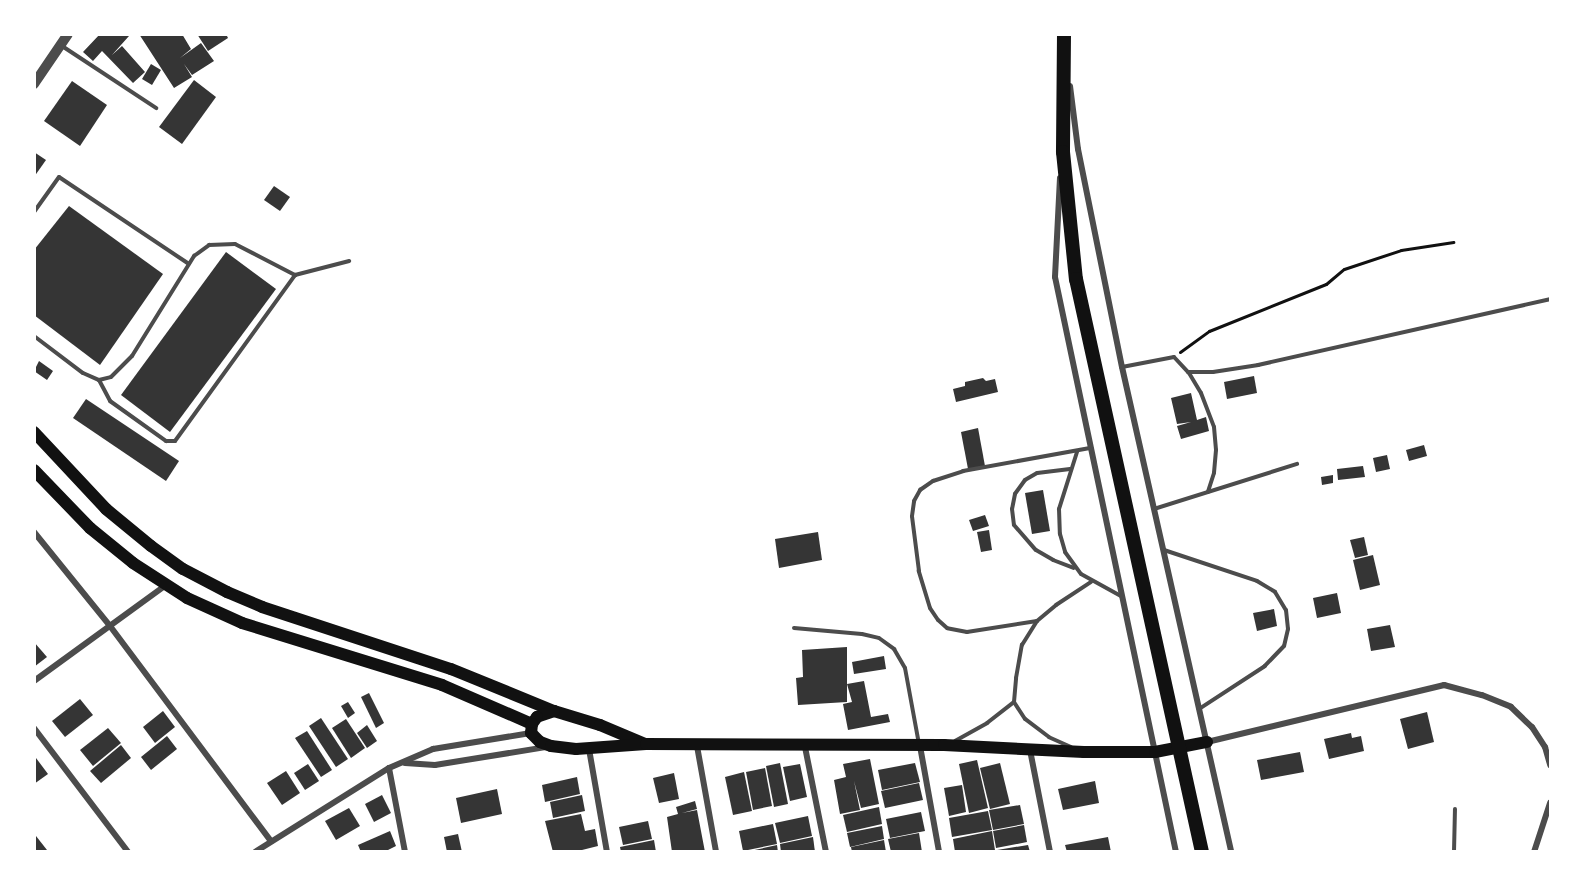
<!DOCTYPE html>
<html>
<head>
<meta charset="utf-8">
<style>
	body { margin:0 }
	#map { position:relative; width:1585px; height:886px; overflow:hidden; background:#fff; font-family:"Source Serif 4",serif }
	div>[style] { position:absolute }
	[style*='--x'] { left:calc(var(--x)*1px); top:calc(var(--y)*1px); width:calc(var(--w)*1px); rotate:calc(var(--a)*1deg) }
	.building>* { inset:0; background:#353535 }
	.path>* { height:3px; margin:-1.5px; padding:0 1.5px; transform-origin:1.5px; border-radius:1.5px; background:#111 }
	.service>* { height:4px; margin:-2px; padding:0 2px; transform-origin:2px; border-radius:2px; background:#4c4c4c }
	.minor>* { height:6px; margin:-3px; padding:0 3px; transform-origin:3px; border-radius:3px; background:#4c4c4c }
	.tertiary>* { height:10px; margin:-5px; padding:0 5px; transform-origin:5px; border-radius:5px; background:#4c4c4c }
	.secondary>* { height:12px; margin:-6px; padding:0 6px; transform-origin:6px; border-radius:6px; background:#111 }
	.trunk>* { height:14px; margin:-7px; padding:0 7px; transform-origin:7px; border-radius:7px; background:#111 }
	span { translate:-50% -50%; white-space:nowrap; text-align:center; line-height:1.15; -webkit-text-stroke:4.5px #fff; paint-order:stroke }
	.frame { position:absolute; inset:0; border:36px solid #fff; pointer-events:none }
</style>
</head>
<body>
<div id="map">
	<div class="building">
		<i style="clip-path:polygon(100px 34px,129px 36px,112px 55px,122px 46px,145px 72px,133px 83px,102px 51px,93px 61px,83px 52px)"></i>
		<i style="clip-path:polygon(139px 34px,182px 34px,191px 49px,180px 58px,201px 43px,214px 61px,192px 75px,184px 64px,192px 77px,174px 88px)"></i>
		<i style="clip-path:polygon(197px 34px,226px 34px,228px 38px,208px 51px)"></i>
		<i style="clip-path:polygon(151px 64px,161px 70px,152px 85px,142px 79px)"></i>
		<i style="clip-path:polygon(194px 80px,216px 97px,182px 144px,159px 127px)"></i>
		<i style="clip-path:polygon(72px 81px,107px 105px,80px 146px,44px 121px)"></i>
		<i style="clip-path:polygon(34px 152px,46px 160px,34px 177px)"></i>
		<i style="clip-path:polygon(274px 186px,290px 197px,280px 211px,264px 200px)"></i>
		<i style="clip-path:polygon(69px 206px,163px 274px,100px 365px,34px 315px,34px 250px)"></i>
		<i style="clip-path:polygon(226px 252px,276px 289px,170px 432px,121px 395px)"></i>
		<i style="clip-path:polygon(39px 361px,53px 371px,47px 380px,34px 371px)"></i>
		<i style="clip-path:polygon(1254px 376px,1257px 393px,1227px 399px,1224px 382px)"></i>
		<i style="clip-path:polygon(983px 378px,986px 381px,995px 379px,998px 392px,956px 402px,953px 389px,965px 386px,965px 382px)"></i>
		<i style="clip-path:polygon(1191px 393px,1197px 420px,1206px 417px,1209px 431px,1181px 439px,1177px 426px,1191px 422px,1177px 424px,1171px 398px)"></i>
		<i style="clip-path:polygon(86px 399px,179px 461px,166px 481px,73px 418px)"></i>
		<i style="clip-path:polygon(978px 428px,985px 466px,968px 469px,961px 432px)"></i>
		<i style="clip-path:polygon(1424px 445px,1427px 456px,1409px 461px,1406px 450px)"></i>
		<i style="clip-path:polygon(1387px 455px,1390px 469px,1376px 472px,1373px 458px)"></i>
		<i style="clip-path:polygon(1363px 466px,1365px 477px,1338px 480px,1337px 469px)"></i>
		<i style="clip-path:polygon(1333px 475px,1333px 483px,1322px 485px,1321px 477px)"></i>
		<i style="clip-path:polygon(1043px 490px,1050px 531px,1032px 534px,1025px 493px)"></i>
		<i style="clip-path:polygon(985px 515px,989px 526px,973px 531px,969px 520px)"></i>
		<i style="clip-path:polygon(989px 530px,992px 550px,981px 552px,977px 532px)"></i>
		<i style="clip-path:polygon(818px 532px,822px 560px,779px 568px,775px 539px)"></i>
		<i style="clip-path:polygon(1364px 537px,1368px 555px,1355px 558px,1350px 540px)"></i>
		<i style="clip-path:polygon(1373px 555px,1380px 585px,1360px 590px,1353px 560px)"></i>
		<i style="clip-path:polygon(1337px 593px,1341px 613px,1317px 618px,1313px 598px)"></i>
		<i style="clip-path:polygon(1274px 609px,1277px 626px,1257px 631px,1253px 613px)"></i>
		<i style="clip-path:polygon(1390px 625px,1395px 647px,1371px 651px,1367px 629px)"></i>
		<i style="clip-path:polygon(34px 642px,47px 657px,34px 667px)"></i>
		<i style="clip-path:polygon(847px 647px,847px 702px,798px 705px,796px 678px,803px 677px,802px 650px)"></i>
		<i style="clip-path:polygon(884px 656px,886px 669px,854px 674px,852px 662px)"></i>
		<i style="clip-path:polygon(864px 681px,871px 717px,888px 714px,890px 722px,848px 730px,843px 704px,852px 702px,847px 684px)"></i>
		<i style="clip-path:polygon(369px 693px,384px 723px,376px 728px,361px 697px)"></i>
		<i style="clip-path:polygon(80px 699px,93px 715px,65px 737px,52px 721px)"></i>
		<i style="clip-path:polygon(348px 702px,355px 713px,348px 718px,341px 706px)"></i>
		<i style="clip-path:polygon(163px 711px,175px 727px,155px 743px,143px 727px)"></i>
		<i style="clip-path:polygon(1427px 712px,1434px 742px,1408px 749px,1400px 719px)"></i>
		<i style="clip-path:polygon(321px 718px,348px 759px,336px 767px,309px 726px)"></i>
		<i style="clip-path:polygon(346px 719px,365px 748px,351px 758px,332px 728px)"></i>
		<i style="clip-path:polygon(367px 725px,377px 741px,367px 748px,357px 733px)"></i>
		<i style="clip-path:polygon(108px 728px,121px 743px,93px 766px,80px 750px)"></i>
		<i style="clip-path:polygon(307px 731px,332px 770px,321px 777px,295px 738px)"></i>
		<i style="clip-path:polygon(1351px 733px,1352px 738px,1361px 736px,1364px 751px,1329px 759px,1324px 739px)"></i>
		<i style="clip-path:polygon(167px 736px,177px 749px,151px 770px,141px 757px)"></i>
		<i style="clip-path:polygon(121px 745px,131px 758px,101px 783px,90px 771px)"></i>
		<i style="clip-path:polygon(1300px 752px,1304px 772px,1261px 780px,1257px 760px)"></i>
		<i style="clip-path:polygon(36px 758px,48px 774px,34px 784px,34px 759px)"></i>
		<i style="clip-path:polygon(870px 759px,879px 804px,861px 808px,854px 781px,860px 810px,840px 814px,834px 780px,846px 777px,843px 764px)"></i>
		<i style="clip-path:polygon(977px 760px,988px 808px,969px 813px,959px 764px)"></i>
		<i style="clip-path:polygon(780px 763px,788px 804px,774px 807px,766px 766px)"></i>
		<i style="clip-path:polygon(915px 763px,920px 782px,882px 790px,878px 770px)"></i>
		<i style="clip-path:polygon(1000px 763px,1010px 804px,990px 809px,980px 768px)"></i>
		<i style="clip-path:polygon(308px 764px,319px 781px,305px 790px,294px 773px)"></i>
		<i style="clip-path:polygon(800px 764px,807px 797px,790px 801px,783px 767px)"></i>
		<i style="clip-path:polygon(765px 768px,772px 806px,753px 810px,746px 772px)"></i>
		<i style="clip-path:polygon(286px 771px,300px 793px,282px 805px,267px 783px)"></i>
		<i style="clip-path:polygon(744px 772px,752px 811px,733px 815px,725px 777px)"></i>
		<i style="clip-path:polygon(674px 773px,679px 799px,659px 803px,653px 778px)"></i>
		<i style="clip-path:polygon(577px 777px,580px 794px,545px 802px,542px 785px)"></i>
		<i style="clip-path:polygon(1095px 781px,1099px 803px,1063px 810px,1058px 789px)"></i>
		<i style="clip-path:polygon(919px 783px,923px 800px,885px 808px,881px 791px)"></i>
		<i style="clip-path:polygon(962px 785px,966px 812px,949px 816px,944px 788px)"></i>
		<i style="clip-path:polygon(497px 789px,502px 814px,461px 823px,456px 798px)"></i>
		<i style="clip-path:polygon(382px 795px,391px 813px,374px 822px,365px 804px)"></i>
		<i style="clip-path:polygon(582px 795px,585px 811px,553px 818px,550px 802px)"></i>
		<i style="clip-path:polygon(695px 801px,697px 809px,682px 813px,697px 810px,705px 852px,672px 852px,667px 817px,678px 814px,676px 807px)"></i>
		<i style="clip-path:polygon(1020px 805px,1024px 824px,993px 830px,989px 810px)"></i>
		<i style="clip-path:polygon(879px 807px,882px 824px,847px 832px,843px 815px)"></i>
		<i style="clip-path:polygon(349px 808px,360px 826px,336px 840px,325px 821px)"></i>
		<i style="clip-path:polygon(988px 811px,992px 830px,952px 837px,949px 818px)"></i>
		<i style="clip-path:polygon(921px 812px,925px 831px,890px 838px,886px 819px)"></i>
		<i style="clip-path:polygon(581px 814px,585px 831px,595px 829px,598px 846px,574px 852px,553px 852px,545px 821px)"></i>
		<i style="clip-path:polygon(808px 816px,812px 836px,780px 843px,775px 823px)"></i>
		<i style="clip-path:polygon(648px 821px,652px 839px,623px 845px,619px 827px)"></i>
		<i style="clip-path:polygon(773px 824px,777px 844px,743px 851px,739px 831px)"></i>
		<i style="clip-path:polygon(1024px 825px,1027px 842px,996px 848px,993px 831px)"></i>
		<i style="clip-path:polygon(882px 826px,884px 839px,850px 847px,847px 833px)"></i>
		<i style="clip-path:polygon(390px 831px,396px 846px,384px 852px,361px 852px,358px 845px)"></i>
		<i style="clip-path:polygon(992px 831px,995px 850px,955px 852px,953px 839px)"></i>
		<i style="clip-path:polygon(919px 833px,922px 852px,891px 852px,888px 839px)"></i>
		<i style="clip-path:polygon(458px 834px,462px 852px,447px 852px,444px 837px)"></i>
		<i style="clip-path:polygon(36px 836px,47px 850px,45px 852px,34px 852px)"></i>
		<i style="clip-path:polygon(813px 837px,815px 852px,781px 852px,780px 844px)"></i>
		<i style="clip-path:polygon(1108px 837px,1111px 852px,1067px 852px,1065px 845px)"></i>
		<i style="clip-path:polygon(654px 840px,656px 852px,621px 852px,620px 847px)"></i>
		<i style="clip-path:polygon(884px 840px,886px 852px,852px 852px,851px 847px)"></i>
		<i style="clip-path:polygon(777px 845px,778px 852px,750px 852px,750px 851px)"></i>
		<i style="clip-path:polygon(1028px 845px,1030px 852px,997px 852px,997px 850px)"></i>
	</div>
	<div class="path">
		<i style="--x:1180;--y:352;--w:36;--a:-36"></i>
		<i style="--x:1209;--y:331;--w:126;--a:-21.9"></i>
		<i style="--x:1326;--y:284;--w:23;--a:-40"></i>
		<i style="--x:1344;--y:269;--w:60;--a:-18.4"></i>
		<i style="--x:1401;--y:250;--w:53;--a:-8.7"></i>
	</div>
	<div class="service">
		<i style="--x:62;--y:46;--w:113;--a:33.4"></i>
		<i style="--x:34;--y:212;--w:43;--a:-54.5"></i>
		<i style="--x:59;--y:177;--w:156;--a:33.8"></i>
		<i style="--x:34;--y:336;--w:61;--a:37.1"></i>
		<i style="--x:83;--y:373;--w:17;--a:24"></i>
		<i style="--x:99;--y:380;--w:12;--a:-14"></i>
		<i style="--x:111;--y:377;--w:30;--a:-45"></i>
		<i style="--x:132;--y:356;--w:118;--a:-58.2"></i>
		<i style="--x:194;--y:256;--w:19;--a:-36"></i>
		<i style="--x:209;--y:245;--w:26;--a:-2"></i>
		<i style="--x:235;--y:244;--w:68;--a:27.3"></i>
		<i style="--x:295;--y:275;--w:56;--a:-14.5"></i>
		<i style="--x:1122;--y:367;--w:53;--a:-10.9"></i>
		<i style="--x:1174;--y:357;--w:21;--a:47"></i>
		<i style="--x:1188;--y:372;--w:25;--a:0"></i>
		<i style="--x:1213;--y:372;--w:46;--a:-8.8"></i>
		<i style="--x:1258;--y:365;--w:299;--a:-12.7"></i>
		<i style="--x:1189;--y:373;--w:23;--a:59"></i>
		<i style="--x:1201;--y:393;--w:36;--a:69"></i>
		<i style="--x:1214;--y:427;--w:23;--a:85"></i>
		<i style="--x:1216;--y:450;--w:23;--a:95"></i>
		<i style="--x:1214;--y:473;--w:20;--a:108"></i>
		<i style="--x:99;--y:380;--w:24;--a:62"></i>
		<i style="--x:110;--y:401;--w:69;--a:35.5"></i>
		<i style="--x:166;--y:441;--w:9;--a:0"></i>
		<i style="--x:175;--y:441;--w:205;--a:-54.1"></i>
		<i style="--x:1077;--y:452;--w:60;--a:107.5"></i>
		<i style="--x:1059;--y:509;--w:25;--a:88"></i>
		<i style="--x:1060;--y:534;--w:19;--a:74"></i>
		<i style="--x:1065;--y:552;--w:27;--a:54"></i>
		<i style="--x:1081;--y:574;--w:46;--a:28.8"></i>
		<i style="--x:1070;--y:469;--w:33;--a:173"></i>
		<i style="--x:1037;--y:473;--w:14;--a:150"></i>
		<i style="--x:1025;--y:480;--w:17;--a:126"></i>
		<i style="--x:1015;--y:494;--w:15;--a:101"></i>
		<i style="--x:1012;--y:509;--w:16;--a:83"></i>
		<i style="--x:1014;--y:525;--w:33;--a:49"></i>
		<i style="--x:1036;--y:550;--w:20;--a:30"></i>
		<i style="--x:1053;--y:560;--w:22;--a:21"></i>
		<i style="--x:1154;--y:509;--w:150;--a:-17.5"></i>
		<i style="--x:1164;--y:550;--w:98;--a:18.4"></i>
		<i style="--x:1257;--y:581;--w:21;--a:31"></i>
		<i style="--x:1275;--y:592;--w:21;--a:59"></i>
		<i style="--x:1286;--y:610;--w:19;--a:84"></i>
		<i style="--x:1288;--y:629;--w:17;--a:103"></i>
		<i style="--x:1284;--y:646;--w:28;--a:134"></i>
		<i style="--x:1265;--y:666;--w:79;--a:146.9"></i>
		<i style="--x:1037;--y:621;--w:71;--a:171.1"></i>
		<i style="--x:967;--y:632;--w:20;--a:-169"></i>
		<i style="--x:947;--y:628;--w:12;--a:-138"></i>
		<i style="--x:938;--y:620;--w:14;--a:-124"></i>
		<i style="--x:930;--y:608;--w:39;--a:-107"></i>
		<i style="--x:919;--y:571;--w:55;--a:-97.3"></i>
		<i style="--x:912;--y:516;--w:15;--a:-82"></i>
		<i style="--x:914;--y:501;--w:13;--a:-61"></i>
		<i style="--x:920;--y:490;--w:16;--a:-35"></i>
		<i style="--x:933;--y:481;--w:32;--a:-18"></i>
		<i style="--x:963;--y:471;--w:129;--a:-10.3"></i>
		<i style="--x:794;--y:628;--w:68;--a:5"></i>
		<i style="--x:862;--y:634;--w:17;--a:13"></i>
		<i style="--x:879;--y:638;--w:19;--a:36"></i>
		<i style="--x:894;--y:649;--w:22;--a:60"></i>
		<i style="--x:905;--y:668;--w:77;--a:79.6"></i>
		<i style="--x:955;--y:741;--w:37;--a:-29"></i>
		<i style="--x:987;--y:723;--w:34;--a:-38"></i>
		<i style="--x:1071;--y:747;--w:24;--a:-156"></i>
		<i style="--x:1049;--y:737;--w:30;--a:-143"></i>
		<i style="--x:1025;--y:719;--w:20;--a:-123"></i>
		<i style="--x:1014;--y:702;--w:24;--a:-85"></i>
		<i style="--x:1016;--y:678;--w:34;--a:-80"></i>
		<i style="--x:1022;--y:645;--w:28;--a:-58"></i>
		<i style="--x:1037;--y:621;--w:25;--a:-40"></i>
		<i style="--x:1056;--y:605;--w:42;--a:-33.3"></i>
		<i style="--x:1454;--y:852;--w:43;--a:-88.7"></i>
	</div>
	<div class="minor">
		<i style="--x:1070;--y:86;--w:64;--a:82.8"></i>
		<i style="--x:1078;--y:149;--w:222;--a:78.6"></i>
		<i style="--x:1122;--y:367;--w:497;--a:77.3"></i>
		<i style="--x:1060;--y:178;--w:99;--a:92.9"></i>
		<i style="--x:1055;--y:277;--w:588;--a:78.12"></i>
		<i style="--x:34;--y:532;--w:121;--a:51"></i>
		<i style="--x:110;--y:626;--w:269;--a:53.2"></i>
		<i style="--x:34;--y:681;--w:163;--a:-36"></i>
		<i style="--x:34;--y:728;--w:156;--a:52.8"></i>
		<i style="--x:1207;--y:742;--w:244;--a:-13.5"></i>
		<i style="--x:1444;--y:685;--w:39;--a:15"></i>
		<i style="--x:1482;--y:695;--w:31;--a:22"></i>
		<i style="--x:1511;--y:707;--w:29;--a:44"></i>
		<i style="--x:1532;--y:727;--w:24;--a:57"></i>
		<i style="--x:1545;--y:747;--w:19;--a:74"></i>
		<i style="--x:697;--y:746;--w:108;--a:79.8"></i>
		<i style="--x:920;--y:746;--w:108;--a:79.8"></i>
		<i style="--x:805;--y:747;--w:107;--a:78.7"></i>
		<i style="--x:589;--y:749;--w:105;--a:80.1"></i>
		<i style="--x:1030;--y:750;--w:104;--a:78.9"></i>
		<i style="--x:405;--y:763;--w:30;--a:4"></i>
		<i style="--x:435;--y:765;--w:112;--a:-9.2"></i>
		<i style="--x:389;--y:768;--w:86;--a:79.2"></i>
		<i style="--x:255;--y:852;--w:158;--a:-32.1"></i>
		<i style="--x:389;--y:768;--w:48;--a:-23.4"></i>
		<i style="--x:433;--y:749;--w:99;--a:-9.3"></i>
		<i style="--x:1534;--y:852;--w:52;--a:-71.9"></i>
	</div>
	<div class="tertiary">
		<i style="--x:34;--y:84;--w:60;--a:-55.8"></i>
	</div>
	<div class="secondary">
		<i style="--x:34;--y:432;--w:105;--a:46.9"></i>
		<i style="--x:106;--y:509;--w:58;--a:39.4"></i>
		<i style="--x:151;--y:546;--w:39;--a:36"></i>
		<i style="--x:183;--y:569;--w:50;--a:27.6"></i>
		<i style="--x:227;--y:592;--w:38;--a:23"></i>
		<i style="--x:262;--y:607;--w:199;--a:18.2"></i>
		<i style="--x:451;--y:669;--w:111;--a:22.2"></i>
		<i style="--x:554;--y:711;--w:48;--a:16.9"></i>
		<i style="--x:600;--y:725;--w:49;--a:22.9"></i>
		<i style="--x:34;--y:470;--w:81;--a:46"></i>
		<i style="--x:90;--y:528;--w:55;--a:39.1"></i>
		<i style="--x:133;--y:563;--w:64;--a:32.9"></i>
		<i style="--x:187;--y:598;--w:60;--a:24.4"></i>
		<i style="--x:242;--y:623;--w:209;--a:17.2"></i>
		<i style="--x:442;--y:685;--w:98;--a:23.4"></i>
		<i style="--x:554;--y:711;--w:18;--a:161"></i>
		<i style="--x:537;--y:717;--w:9;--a:126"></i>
		<i style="--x:532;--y:724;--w:9;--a:96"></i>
		<i style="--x:531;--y:733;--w:13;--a:45"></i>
		<i style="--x:540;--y:742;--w:12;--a:20"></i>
		<i style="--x:551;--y:746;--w:25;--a:7"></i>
		<i style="--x:576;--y:749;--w:70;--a:-4.1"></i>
		<i style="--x:646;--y:744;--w:298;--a:0.2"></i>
		<i style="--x:944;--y:745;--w:140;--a:2.9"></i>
		<i style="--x:1084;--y:752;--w:71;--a:0"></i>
		<i style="--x:1155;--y:752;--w:53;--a:-10.9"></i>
	</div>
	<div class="trunk">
		<i style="--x:1064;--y:34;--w:118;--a:90.5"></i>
		<i style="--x:1063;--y:152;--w:128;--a:84.2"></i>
		<i style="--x:1076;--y:279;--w:587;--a:77.6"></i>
	</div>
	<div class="frame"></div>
</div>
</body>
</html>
